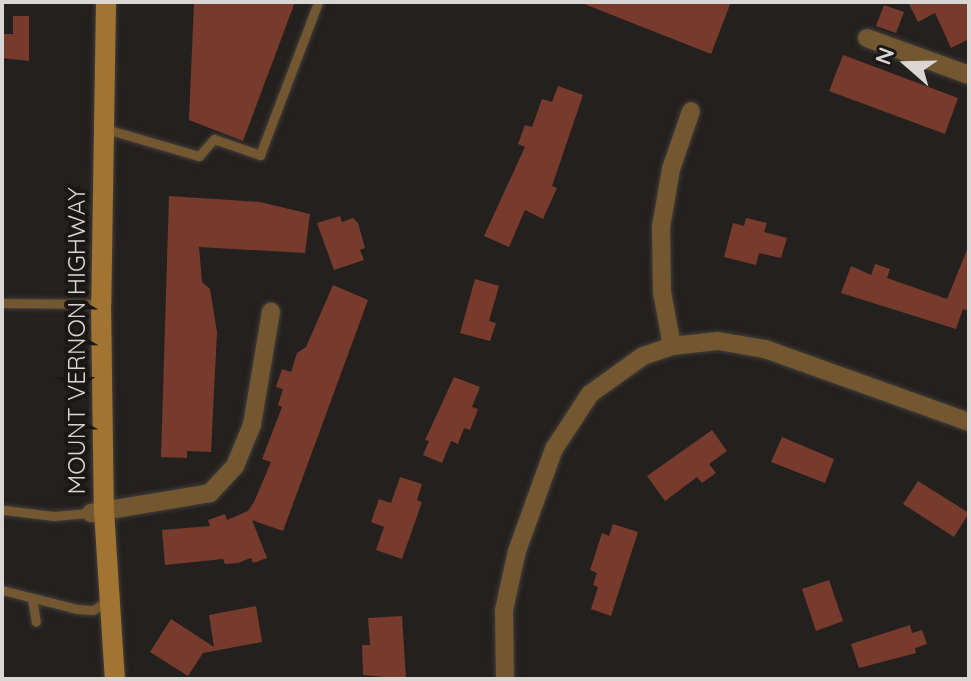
<!DOCTYPE html>
<html>
<head>
<meta charset="utf-8">
<style>
	body { margin:0 }
	#map { position:relative; width:971px; height:681px; overflow:hidden; background:#24201d; font-family:Quicksand,sans-serif }
	div>[style] { position:absolute }
	[style*='--x'] { left:calc(var(--x)*1px); top:calc(var(--y)*1px); width:calc(var(--w)*1px); rotate:calc(var(--a)*1deg) }
	.building>* { inset:0; background:#773b2d }
	.roads { filter:drop-shadow(0 0 2px #413d3a) drop-shadow(0 0 2px #413d3a) }
	.lane>* { height:9px; margin:-4.5px; padding:0 4.5px; transform-origin:4.5px; border-radius:4.5px; background:#725730 }
	.street>* { height:18px; margin:-9px; padding:0 9px; transform-origin:9px; border-radius:9px; background:#725730 }
	.secondary>* { height:20px; margin:-10px; padding:0 10px; transform-origin:10px; border-radius:10px; background:#a17531 }
	span { translate:-50% -50%; white-space:nowrap; text-align:center; line-height:1.15; -webkit-text-stroke:8px #1b1714; paint-order:stroke }
	.street-label { font-size:24px; color:#d9d6d4 }
	.frame { position:absolute; inset:0; border:4px solid #d9d6d4; pointer-events:none }
	.north { position:absolute; left:867px; top:24px; width:80px; height:80px; -webkit-text-stroke:6px #1b1714; paint-order:stroke; rotate:290deg; font-size:22px; font-weight:700; line-height:32px; text-align:center; color:#d9d6d4 }
	.north::after { content:''; display:block; margin:auto; width:28px; height:36px; background:#d9d6d4; clip-path:polygon(50% 0,100% 100%,50% 72%,0 100%) }
</style>
</head>
<body>
<div id="map">
	<div class="building">
		<i style="clip-path:polygon(194px 2px,295px 2px,243px 141px,189px 120px)"></i>
		<i style="clip-path:polygon(579px 2px,731px 2px,711px 54px)"></i>
		<i style="clip-path:polygon(908px 2px,969px 2px,969px 39px,951px 48px,935px 13px,918px 22px)"></i>
		<i style="clip-path:polygon(884px 5px,904px 12px,896px 33px,876px 26px)"></i>
		<i style="clip-path:polygon(13px 16px,29px 16px,29px 61px,2px 58px,2px 34px,13px 34px)"></i>
		<i style="clip-path:polygon(843px 55px,958px 98px,945px 134px,829px 91px)"></i>
		<i style="clip-path:polygon(558px 86px,583px 95px,552px 186px,557px 188px,543px 219px,525px 210px,509px 247px,484px 236px,525px 147px,518px 144px,525px 125px,532px 127px,542px 99px,552px 102px)"></i>
		<i style="clip-path:polygon(169px 196px,260px 202px,310px 214px,305px 253px,199px 247px,202px 282px,210px 289px,217px 332px,211px 452px,187px 451px,187px 458px,161px 457px)"></i>
		<i style="clip-path:polygon(340px 216px,342px 222px,353px 218px,358px 223px,365px 248px,360px 250px,364px 260px,334px 270px,317px 223px)"></i>
		<i style="clip-path:polygon(746px 218px,767px 223px,764px 232px,787px 238px,781px 258px,759px 253px,756px 265px,724px 257px,733px 223px,744px 226px)"></i>
		<i style="clip-path:polygon(969px 245px,969px 311px,963px 309px,956px 329px,841px 293px,851px 266px,871px 275px,875px 264px,890px 269px,887px 278px,947px 299px)"></i>
		<i style="clip-path:polygon(475px 279px,499px 286px,489px 321px,496px 323px,490px 341px,460px 333px)"></i>
		<i style="clip-path:polygon(333px 285px,368px 300px,283px 531px,252px 520px,267px 558px,253px 563px,251px 558px,238px 563px,225px 564px,223px 559px,165px 565px,162px 530px,210px 526px,208px 520px,225px 514px,227px 520px,248px 511px,254px 502px,271px 462px,262px 459px,282px 407px,278px 405px,283px 389px,276px 387px,282px 369px,291px 372px,297px 353px,306px 347px)"></i>
		<i style="clip-path:polygon(454px 377px,480px 387px,472px 407px,478px 409px,470px 430px,464px 428px,458px 444px,451px 441px,442px 463px,423px 455px,429px 441px,425px 440px)"></i>
		<i style="clip-path:polygon(712px 430px,727px 451px,709px 464px,716px 473px,702px 483px,697px 477px,665px 501px,647px 476px)"></i>
		<i style="clip-path:polygon(782px 437px,834px 459px,825px 483px,771px 462px)"></i>
		<i style="clip-path:polygon(400px 477px,422px 484px,417px 500px,422px 502px,402px 559px,376px 550px,384px 527px,371px 522px,379px 499px,391px 503px)"></i>
		<i style="clip-path:polygon(918px 481px,969px 513px,954px 537px,903px 504px)"></i>
		<i style="clip-path:polygon(613px 524px,638px 532px,611px 616px,591px 609px,598px 587px,593px 585px,597px 573px,590px 570px,602px 533px,609px 536px)"></i>
		<i style="clip-path:polygon(829px 580px,843px 621px,816px 631px,802px 589px)"></i>
		<i style="clip-path:polygon(256px 606px,262px 642px,203px 653px,188px 676px,150px 652px,171px 619px,214px 647px,209px 615px)"></i>
		<i style="clip-path:polygon(402px 616px,406px 679px,363px 675px,362px 645px,370px 645px,368px 618px)"></i>
		<i style="clip-path:polygon(910px 625px,912px 633px,922px 630px,927px 644px,915px 648px,916px 653px,859px 668px,851px 644px)"></i>
	</div>
	<div class="roads">
		<div class="lane">
			<i style="--x:106;--y:129;--w:97;--a:16.2"></i>
			<i style="--x:199;--y:156;--w:23;--a:-49"></i>
			<i style="--x:214;--y:139;--w:49;--a:19.2"></i>
			<i style="--x:260;--y:155;--w:164;--a:-69.2"></i>
			<i style="--x:2;--y:303;--w:99;--a:0.6"></i>
			<i style="--x:4;--y:510;--w:50;--a:6.8"></i>
			<i style="--x:54;--y:516;--w:37;--a:-5"></i>
			<i style="--x:2;--y:590;--w:77;--a:14.2"></i>
			<i style="--x:77;--y:609;--w:16;--a:4"></i>
			<i style="--x:93;--y:610;--w:19;--a:-32"></i>
			<i style="--x:32;--y:598;--w:24;--a:81"></i>
		</div>
		<div class="street">
			<i style="--x:867;--y:38;--w:109;--a:19.9"></i>
			<i style="--x:672;--y:346;--w:55;--a:-100.5"></i>
			<i style="--x:662;--y:292;--w:65;--a:-90.9"></i>
			<i style="--x:661;--y:227;--w:59;--a:-80.2"></i>
			<i style="--x:671;--y:169;--w:61;--a:-71"></i>
			<i style="--x:91;--y:513;--w:121;--a:-9.5"></i>
			<i style="--x:210;--y:493;--w:37;--a:-47"></i>
			<i style="--x:235;--y:466;--w:44;--a:-67.5"></i>
			<i style="--x:252;--y:425;--w:115;--a:-80.5"></i>
			<i style="--x:505;--y:679;--w:69;--a:-90.8"></i>
			<i style="--x:504;--y:610;--w:60;--a:-77.6"></i>
			<i style="--x:517;--y:551;--w:109;--a:-70.1"></i>
			<i style="--x:554;--y:449;--w:66;--a:-56.8"></i>
			<i style="--x:590;--y:394;--w:65;--a:-35.6"></i>
			<i style="--x:643;--y:356;--w:31;--a:-19"></i>
			<i style="--x:672;--y:346;--w:46;--a:-6.2"></i>
			<i style="--x:718;--y:341;--w:48;--a:9.7"></i>
			<i style="--x:765;--y:349;--w:217;--a:19.7"></i>
		</div>
		<div class="secondary">
			<i style="--x:106;--y:2;--w:302;--a:90.9"></i>
			<i style="--x:101;--y:304;--w:207;--a:89.2"></i>
			<i style="--x:104;--y:511;--w:168;--a:86.3"></i>
		</div>
	</div>
	<div class="street-label">
		<span style="left:77px;top:341px;rotate:-90deg">MOUNT VERNON HIGHWAY</span>
	</div>
	<div class="frame"></div>
	<div class="north">N</div>
</div>
</body>
</html>
